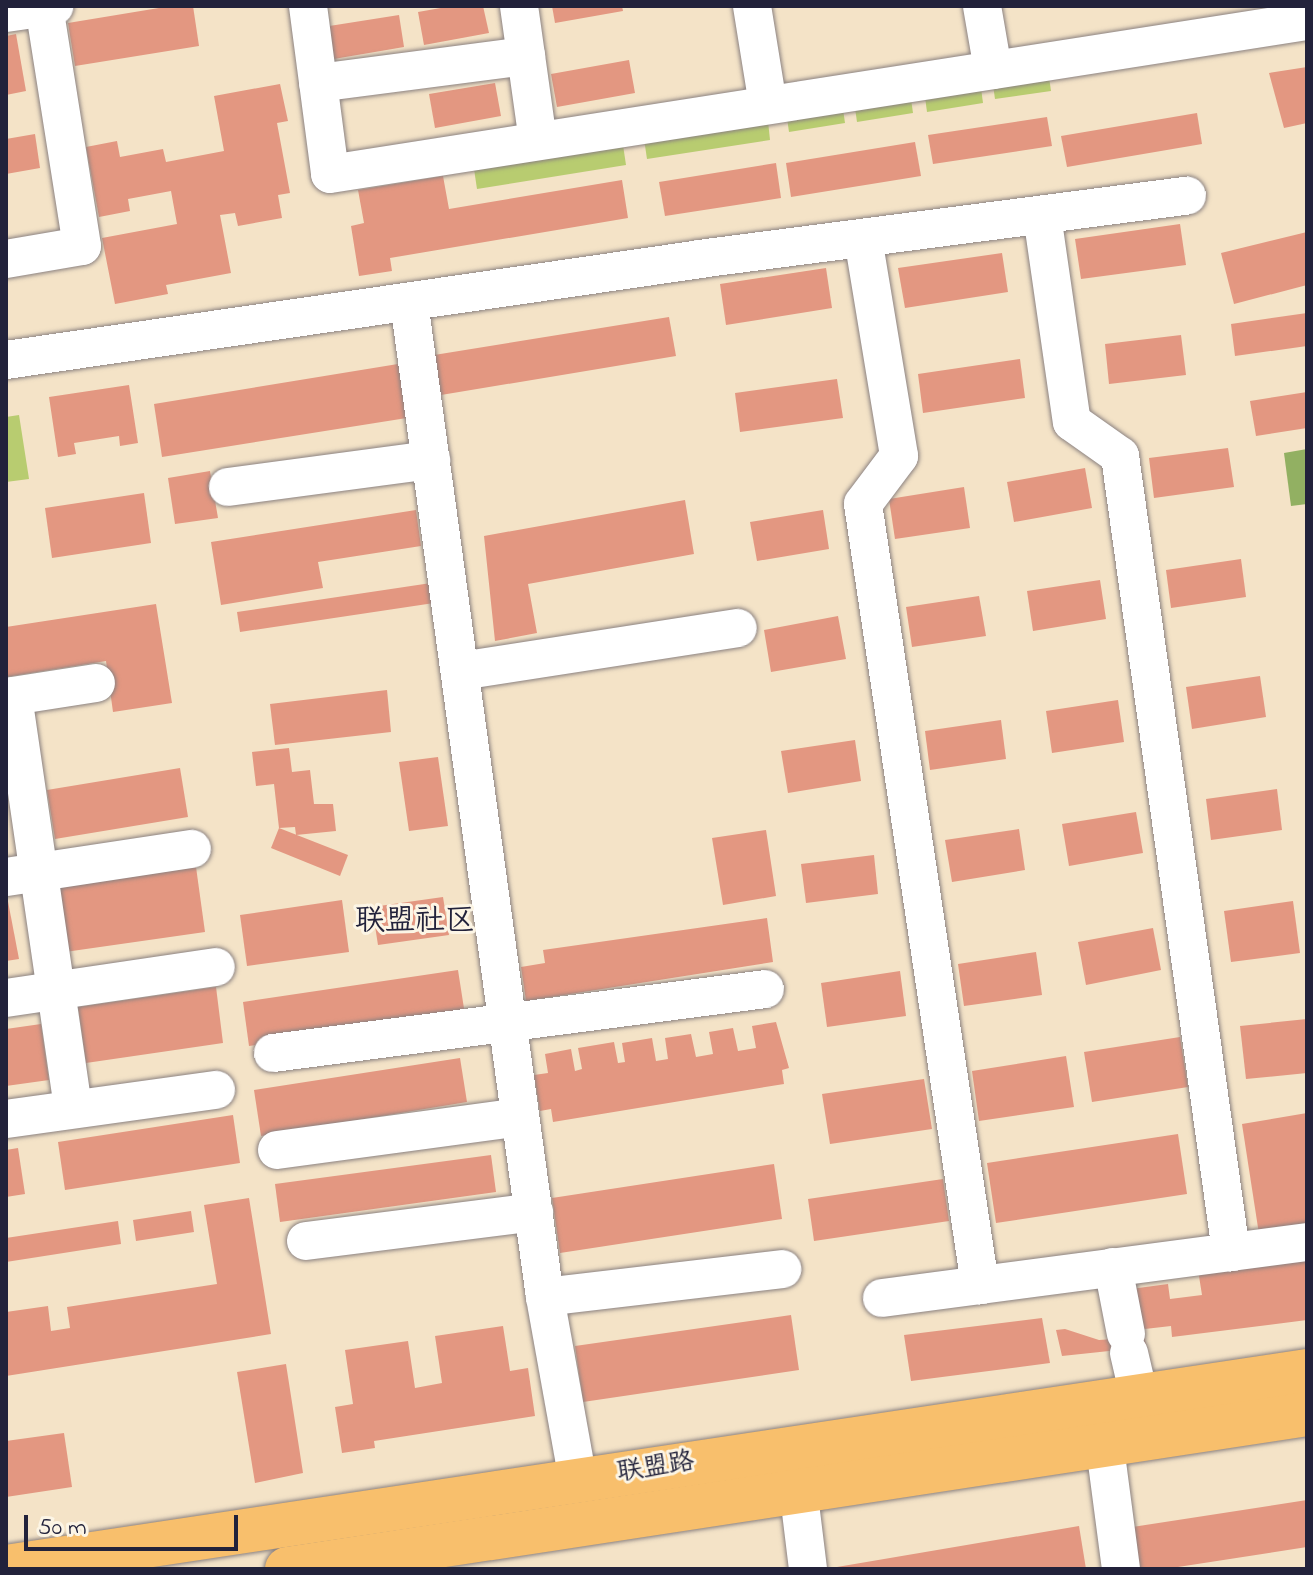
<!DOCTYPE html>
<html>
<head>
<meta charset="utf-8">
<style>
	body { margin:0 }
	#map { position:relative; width:1313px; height:1575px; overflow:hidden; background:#f4e3c7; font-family:"Indie Flower","LXGW WenKai TC",sans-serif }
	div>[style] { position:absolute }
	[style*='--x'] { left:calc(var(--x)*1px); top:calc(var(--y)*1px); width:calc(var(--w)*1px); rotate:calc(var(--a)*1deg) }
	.green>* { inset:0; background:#b8cc70 }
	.forest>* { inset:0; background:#92b062 }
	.building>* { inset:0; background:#e39781 }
	.roads { filter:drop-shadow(0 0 2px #8b8281) drop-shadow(0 0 2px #8b8281) }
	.minor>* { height:38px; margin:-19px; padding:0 19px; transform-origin:19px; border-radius:19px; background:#fff }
	.major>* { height:44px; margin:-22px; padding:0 22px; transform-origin:22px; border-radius:22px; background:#f8bf6c }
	span { translate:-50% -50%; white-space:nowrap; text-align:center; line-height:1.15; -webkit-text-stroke:6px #fcf5e5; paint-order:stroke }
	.street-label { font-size:26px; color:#22223b }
	.quarter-label { font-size:30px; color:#22223b }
	.frame { position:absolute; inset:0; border:8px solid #22223b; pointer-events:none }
	.scale { position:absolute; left:24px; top:1515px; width:214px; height:36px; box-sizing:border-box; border:4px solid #22223b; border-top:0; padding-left:10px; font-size:24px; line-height:28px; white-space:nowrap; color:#22223b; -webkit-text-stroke:6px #fcf5e5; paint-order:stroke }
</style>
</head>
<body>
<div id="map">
	<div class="green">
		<i style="clip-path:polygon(1049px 77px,1051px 91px,995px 99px,993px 85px)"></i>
		<i style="clip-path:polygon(981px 88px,983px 103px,927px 112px,925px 97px)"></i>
		<i style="clip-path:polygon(911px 99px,913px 113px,857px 122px,855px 108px)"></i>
		<i style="clip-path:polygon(843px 109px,845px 123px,789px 132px,787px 118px)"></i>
		<i style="clip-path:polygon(768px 121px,770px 140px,647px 159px,644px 139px)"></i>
		<i style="clip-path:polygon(623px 145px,626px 165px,477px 189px,474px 169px)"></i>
		<i style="clip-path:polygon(19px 415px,29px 479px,6px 482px,6px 417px)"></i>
	</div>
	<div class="forest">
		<i style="clip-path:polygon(1307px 449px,1307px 504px,1291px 506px,1284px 453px)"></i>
	</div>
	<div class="building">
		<i style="clip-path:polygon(171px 6px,193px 6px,199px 46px,75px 66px,68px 23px)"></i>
		<i style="clip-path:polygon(452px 6px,483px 6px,489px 33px,424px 45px,418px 12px)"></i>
		<i style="clip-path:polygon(552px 6px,622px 6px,623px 11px,555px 23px)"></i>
		<i style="clip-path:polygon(399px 15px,404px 47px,328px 60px,323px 27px)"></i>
		<i style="clip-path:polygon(16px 34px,26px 91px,6px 95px,6px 36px)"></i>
		<i style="clip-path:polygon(629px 60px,635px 93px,557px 107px,551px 74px)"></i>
		<i style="clip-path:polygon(1307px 67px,1307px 123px,1284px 128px,1269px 73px)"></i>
		<i style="clip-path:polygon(495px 83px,501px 116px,435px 128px,429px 94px)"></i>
		<i style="clip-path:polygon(280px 84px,288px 121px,277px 123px,290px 193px,278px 195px,282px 218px,238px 226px,235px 213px,220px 215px,231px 273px,166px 285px,168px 294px,115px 304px,102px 238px,177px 224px,171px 191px,128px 199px,130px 211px,99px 217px,86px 147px,117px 141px,120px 157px,163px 149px,166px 162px,224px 151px,214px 96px)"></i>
		<i style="clip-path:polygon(1197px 113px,1202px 144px,1067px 167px,1061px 136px)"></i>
		<i style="clip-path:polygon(1047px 117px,1052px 146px,933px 164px,928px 135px)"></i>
		<i style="clip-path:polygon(35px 134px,40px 168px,6px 174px,6px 139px)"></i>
		<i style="clip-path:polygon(915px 142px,921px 176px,791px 197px,786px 163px)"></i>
		<i style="clip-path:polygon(776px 163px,781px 198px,665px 216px,659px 182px)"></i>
		<i style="clip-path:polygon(443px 176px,449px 209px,622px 180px,628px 218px,390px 258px,392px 271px,359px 276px,351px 226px,364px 223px,358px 190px)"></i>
		<i style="clip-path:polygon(1180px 224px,1186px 265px,1081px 279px,1075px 239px)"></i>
		<i style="clip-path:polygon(1307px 232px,1307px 285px,1234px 304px,1221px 253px)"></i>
		<i style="clip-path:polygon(1002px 253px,1008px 292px,905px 308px,898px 268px)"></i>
		<i style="clip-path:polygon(826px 268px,832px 308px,726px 325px,720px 284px)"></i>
		<i style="clip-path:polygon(1307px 313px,1307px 346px,1235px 356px,1231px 324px)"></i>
		<i style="clip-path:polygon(669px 317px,676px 356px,435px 396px,428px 356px)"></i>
		<i style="clip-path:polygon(1181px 335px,1186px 375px,1109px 384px,1105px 344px)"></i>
		<i style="clip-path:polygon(1020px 359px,1025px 398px,923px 413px,918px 374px)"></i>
		<i style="clip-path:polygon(404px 363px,413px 417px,162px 457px,154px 404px)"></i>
		<i style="clip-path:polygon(837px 379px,843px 418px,740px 432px,735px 393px)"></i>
		<i style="clip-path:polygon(129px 385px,138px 443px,120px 446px,119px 436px,74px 443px,76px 454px,58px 457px,49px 397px)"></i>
		<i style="clip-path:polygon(1307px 392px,1307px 428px,1256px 436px,1250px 401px)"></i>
		<i style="clip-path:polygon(1228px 448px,1234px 487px,1154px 498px,1149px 458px)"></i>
		<i style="clip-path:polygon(1085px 468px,1092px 508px,1014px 522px,1007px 482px)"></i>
		<i style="clip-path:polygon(210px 471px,218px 518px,175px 524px,168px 478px)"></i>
		<i style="clip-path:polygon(964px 487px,970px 528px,895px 539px,889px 499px)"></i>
		<i style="clip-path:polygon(144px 493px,151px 543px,52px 558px,45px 508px)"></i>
		<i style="clip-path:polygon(685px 500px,694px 554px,528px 584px,537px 633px,495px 641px,484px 536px)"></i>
		<i style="clip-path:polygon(416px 510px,421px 546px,318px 562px,323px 588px,221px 605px,211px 542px)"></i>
		<i style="clip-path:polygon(823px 510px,829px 549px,757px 561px,750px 522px)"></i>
		<i style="clip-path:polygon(1241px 559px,1246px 597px,1171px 608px,1166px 570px)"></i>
		<i style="clip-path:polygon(1100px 580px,1106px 619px,1033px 631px,1027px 591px)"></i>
		<i style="clip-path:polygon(431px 583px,434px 603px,240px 632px,237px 612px)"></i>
		<i style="clip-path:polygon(979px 596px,986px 636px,912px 647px,906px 607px)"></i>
		<i style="clip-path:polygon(156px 604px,172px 703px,113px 712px,106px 661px,6px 677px,6px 627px)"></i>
		<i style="clip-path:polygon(838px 616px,846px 659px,771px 672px,764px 630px)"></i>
		<i style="clip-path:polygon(1260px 676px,1266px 717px,1192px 729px,1186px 687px)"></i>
		<i style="clip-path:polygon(387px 690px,391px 732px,275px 745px,270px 704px)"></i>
		<i style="clip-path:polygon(1118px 700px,1124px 742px,1052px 753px,1046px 711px)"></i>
		<i style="clip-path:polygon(1001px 720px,1006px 759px,930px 770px,925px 731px)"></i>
		<i style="clip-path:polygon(855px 740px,861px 781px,788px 793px,781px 751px)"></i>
		<i style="clip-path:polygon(289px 748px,292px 772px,310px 770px,314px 804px,333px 804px,336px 831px,296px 835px,295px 827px,279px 828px,274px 784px,256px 786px,252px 752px)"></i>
		<i style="clip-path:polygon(438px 757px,448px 826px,409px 831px,399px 762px)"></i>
		<i style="clip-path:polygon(180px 768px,188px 817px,55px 839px,47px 790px)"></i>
		<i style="clip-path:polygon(1277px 789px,1282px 830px,1211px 840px,1206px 799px)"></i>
		<i style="clip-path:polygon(1136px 812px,1143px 853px,1069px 866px,1062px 824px)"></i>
		<i style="clip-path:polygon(279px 828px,348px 855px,340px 876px,271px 848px)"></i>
		<i style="clip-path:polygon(1019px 829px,1025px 870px,952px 882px,945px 840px)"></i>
		<i style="clip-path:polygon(766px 830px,776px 896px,723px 905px,712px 838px)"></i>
		<i style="clip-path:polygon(874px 855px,878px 894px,806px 903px,801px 864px)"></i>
		<i style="clip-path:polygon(196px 867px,205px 932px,65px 952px,56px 888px)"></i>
		<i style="clip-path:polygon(6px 891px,19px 959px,6px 961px)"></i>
		<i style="clip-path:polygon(443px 897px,449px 935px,378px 945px,372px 907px)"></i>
		<i style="clip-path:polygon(342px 900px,349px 952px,247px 966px,240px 915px)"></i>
		<i style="clip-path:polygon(1293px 901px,1300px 953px,1231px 962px,1224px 911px)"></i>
		<i style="clip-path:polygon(767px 918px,773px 962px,526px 1001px,521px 967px,545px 963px,543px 950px)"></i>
		<i style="clip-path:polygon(1153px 928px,1161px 970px,1086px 985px,1078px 942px)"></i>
		<i style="clip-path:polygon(1036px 952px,1042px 995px,964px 1006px,958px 964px)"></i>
		<i style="clip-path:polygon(458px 970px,465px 1015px,249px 1046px,243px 1002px)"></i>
		<i style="clip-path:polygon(900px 971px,906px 1016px,827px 1027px,821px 983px)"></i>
		<i style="clip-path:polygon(216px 987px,223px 1043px,86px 1063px,78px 1007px)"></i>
		<i style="clip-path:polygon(1307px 1019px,1307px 1073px,1246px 1079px,1240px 1026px)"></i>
		<i style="clip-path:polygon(776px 1022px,789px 1068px,782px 1070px,784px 1084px,553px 1122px,551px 1109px,540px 1111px,534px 1075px,548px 1073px,545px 1054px,571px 1049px,575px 1071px,582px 1069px,578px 1048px,614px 1042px,618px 1063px,625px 1062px,622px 1043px,652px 1038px,656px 1061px,668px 1059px,665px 1038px,691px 1034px,696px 1057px,713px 1054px,709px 1032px,733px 1028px,738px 1051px,756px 1048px,752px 1026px)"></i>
		<i style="clip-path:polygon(41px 1024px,49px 1080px,6px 1086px,6px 1029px)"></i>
		<i style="clip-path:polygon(1180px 1037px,1188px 1087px,1092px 1102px,1084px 1052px)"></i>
		<i style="clip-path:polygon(1066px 1056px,1074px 1107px,979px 1121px,972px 1071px)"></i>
		<i style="clip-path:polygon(460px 1058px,467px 1102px,261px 1136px,254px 1090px)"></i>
		<i style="clip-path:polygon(924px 1079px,932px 1129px,830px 1144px,822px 1094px)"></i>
		<i style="clip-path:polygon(1307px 1113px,1307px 1226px,1259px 1234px,1242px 1124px)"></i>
		<i style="clip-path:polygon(233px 1115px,240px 1163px,65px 1190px,58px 1142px)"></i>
		<i style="clip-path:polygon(1178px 1134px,1187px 1194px,996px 1223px,987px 1163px)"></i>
		<i style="clip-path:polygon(18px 1148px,25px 1194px,6px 1197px,6px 1150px)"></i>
		<i style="clip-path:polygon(491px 1155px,496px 1192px,280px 1222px,275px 1184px)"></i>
		<i style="clip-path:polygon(774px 1164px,782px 1219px,560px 1253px,552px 1198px)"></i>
		<i style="clip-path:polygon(943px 1179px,949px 1221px,814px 1241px,808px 1199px)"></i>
		<i style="clip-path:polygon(249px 1198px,271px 1334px,6px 1376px,6px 1312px,48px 1306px,51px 1331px,70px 1328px,67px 1307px,217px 1284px,204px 1205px)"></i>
		<i style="clip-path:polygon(191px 1211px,194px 1232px,136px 1241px,133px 1220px)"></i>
		<i style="clip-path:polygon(118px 1221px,121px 1244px,6px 1262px,6px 1238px)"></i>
		<i style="clip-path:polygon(1307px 1256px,1307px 1320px,1172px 1337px,1171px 1326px,1136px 1330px,1131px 1289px,1168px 1284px,1170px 1299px,1202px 1295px,1198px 1270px)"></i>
		<i style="clip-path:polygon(791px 1315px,799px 1370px,583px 1402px,575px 1346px)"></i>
		<i style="clip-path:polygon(1042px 1318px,1050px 1363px,911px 1381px,904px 1335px)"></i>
		<i style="clip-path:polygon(503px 1326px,510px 1371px,528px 1368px,535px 1416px,374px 1441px,375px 1448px,342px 1453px,335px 1407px,353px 1404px,345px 1350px,408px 1341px,415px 1388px,442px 1383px,435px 1336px)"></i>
		<i style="clip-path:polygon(1065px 1329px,1099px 1340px,1144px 1337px,1147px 1347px,1062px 1356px,1056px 1330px)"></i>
		<i style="clip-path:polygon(286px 1364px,303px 1473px,255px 1483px,237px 1372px)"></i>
		<i style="clip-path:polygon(64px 1433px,72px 1487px,6px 1497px,6px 1441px)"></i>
		<i style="clip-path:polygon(1307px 1500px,1307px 1547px,1165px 1569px,1132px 1569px,1126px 1528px)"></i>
		<i style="clip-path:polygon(1079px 1526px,1086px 1569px,838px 1569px,837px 1567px)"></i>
	</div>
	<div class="roads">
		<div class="minor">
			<i style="--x:308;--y:6;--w:169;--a:82.5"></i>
			<i style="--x:330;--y:174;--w:989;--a:-8.9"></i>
			<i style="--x:519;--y:6;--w:136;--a:82"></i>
			<i style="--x:752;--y:6;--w:100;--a:80.8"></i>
			<i style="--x:982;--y:6;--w:65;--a:80.2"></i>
			<i style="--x:6;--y:13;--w:49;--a:-8.3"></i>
			<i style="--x:318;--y:83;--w:210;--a:-7.4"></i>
			<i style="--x:1042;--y:215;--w:209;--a:81.8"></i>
			<i style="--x:1072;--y:422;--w:59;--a:35.3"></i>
			<i style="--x:1120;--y:456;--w:804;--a:82.06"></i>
			<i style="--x:863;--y:238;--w:221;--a:80.6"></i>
			<i style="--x:899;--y:456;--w:60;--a:126.9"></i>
			<i style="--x:863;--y:504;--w:790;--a:81.48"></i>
			<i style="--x:6;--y:259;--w:77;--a:-9.7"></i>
			<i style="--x:82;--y:246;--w:243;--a:-99"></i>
			<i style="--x:699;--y:259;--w:492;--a:-7.4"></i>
			<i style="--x:409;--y:302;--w:1004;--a:82.22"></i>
			<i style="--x:545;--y:1297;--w:187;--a:79.8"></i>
			<i style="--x:6;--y:360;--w:709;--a:-8.27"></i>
			<i style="--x:228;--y:487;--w:205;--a:-7.6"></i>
			<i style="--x:460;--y:671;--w:281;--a:-8.8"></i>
			<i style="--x:13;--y:696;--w:417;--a:81.7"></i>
			<i style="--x:6;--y:697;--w:91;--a:-8.8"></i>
			<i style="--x:6;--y:877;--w:188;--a:-8.6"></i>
			<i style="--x:6;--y:998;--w:212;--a:-8.4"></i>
			<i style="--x:273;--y:1053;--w:496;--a:-7.4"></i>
			<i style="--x:6;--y:1119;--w:212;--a:-7.9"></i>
			<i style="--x:277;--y:1150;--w:245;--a:-7.7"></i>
			<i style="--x:306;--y:1241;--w:230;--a:-7.2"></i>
			<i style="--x:1113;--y:1267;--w:68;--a:79"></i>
			<i style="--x:545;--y:1297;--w:239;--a:-6.7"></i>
			<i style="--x:882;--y:1298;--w:429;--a:-7.5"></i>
			<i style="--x:1129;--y:1353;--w:44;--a:76.9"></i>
			<i style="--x:1101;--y:1417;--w:153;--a:82.5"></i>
			<i style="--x:795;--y:1463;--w:107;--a:83"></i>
		</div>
		<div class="major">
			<i style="--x:6;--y:1567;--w:1316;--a:-8.57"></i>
			<i style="--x:287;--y:1569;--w:1032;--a:-8.64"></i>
		</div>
	</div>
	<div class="street-label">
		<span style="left:656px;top:1469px;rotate:-9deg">联盟路</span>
	</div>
	<div class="quarter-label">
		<span style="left:415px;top:922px">联盟社区</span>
	</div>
	<div class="frame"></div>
	<div class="scale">50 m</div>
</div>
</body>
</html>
